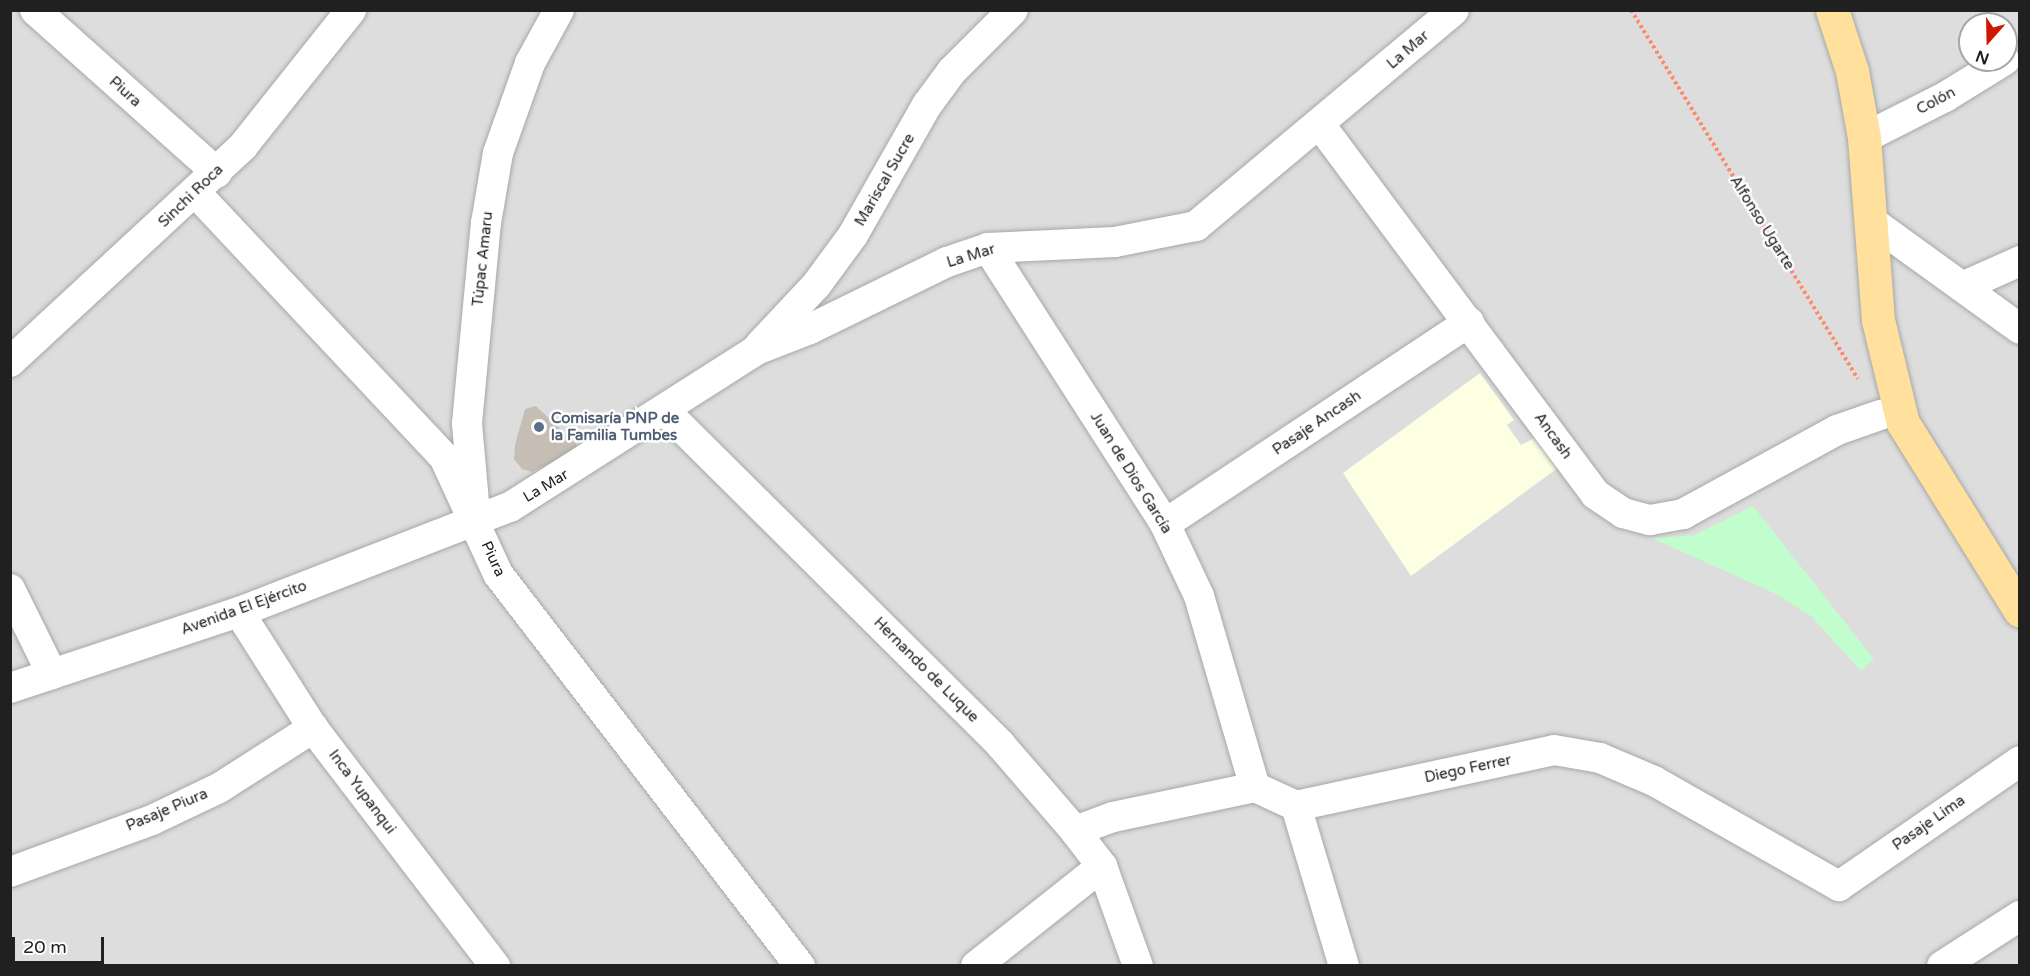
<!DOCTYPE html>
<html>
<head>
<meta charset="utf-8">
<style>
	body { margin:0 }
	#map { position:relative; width:2030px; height:976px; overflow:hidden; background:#f1efe6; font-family:"Varela Round",sans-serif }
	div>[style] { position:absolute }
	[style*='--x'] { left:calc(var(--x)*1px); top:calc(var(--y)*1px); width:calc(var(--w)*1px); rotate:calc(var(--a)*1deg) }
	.residential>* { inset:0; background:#dedddd }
	.education>* { inset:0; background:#fcffe1 }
	.park>* { inset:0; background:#c2fdcd }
	.building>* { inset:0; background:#c6beb5 }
	.path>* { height:4px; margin-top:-2px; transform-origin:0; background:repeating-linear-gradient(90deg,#ff8a69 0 3px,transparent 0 6px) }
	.roads { filter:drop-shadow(0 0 2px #a7a7a7) drop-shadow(0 0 2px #a7a7a7) }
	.minor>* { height:30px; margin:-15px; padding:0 15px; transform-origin:15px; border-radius:15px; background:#fff }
	.major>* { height:33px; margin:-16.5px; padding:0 16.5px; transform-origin:16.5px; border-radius:16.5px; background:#ffe09d }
	.dots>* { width:16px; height:16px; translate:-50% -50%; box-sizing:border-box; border:3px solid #fff; border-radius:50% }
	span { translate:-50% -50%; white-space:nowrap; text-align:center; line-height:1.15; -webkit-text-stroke:5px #fff; paint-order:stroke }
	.street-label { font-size:15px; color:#202020 }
	.service-label { font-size:15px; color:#4e5e75; font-weight:700 }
	.left { translate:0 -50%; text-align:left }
	.frame { position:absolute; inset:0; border:12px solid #202020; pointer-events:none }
	.north { position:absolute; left:1958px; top:12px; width:60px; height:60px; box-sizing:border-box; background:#fff; border:2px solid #a6a6a6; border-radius:50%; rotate:200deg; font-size:16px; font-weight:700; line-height:24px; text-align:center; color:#202020 }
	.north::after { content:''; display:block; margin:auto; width:21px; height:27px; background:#d01800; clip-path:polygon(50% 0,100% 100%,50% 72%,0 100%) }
	.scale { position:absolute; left:12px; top:937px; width:92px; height:27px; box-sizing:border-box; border:3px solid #202020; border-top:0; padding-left:8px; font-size:18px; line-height:21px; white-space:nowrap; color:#202020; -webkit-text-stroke:4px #fff; paint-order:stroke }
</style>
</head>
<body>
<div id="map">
	<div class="residential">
		<i style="clip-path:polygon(evenodd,11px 11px,2019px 11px,2019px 965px,11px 965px,11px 11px,1970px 24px,2006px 24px,2006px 60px,1970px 60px,1970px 24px)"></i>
	</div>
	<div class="education">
		<i style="clip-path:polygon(1480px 373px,1514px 420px,1507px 425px,1521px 445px,1538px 436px,1559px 467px,1411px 576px,1343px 473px)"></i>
	</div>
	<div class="park">
		<i style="clip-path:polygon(1753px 506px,1874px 659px,1861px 671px,1811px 616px,1776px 594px,1652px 538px,1694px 535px)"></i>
	</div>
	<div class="building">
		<i style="clip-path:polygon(536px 406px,580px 448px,532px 472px,522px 469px,514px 459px,515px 445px,525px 409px)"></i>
	</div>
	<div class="path">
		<i style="--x:1631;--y:10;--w:433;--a:58.4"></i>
	</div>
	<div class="roads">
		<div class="minor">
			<i style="--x:35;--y:10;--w:244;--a:41.8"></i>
			<i style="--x:1321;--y:126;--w:459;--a:53.3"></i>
			<i style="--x:1595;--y:494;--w:34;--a:34"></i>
			<i style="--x:1623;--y:513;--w:28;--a:15"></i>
			<i style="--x:1650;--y:520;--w:34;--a:-10"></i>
			<i style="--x:1683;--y:514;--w:175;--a:-28.6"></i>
			<i style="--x:1837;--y:430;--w:46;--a:-19.2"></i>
			<i style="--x:1864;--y:138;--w:91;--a:-26.8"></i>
			<i style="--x:1945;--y:97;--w:70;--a:-31.7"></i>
			<i style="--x:196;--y:193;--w:362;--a:46.8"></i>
			<i style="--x:444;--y:457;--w:129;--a:65.2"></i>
			<i style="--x:498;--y:574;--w:495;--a:52.4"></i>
			<i style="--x:1871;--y:221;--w:184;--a:35.9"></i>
			<i style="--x:988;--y:248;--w:328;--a:57.3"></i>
			<i style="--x:1165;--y:524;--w:80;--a:64.7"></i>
			<i style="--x:1199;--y:596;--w:199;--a:73.7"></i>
			<i style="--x:1962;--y:287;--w:64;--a:-24.1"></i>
			<i style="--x:760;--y:345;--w:83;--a:-46.9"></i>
			<i style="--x:817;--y:284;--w:61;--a:-53.7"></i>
			<i style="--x:853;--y:235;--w:150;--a:-60.4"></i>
			<i style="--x:927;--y:105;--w:42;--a:-53.7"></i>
			<i style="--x:952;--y:71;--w:86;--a:-45"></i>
			<i style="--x:10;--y:362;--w:318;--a:-42.8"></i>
			<i style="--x:243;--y:146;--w:174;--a:-51.5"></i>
			<i style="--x:664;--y:410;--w:474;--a:44.8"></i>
			<i style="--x:1000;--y:744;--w:115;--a:49.2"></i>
			<i style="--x:1075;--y:831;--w:44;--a:52.4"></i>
			<i style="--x:1102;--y:866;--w:106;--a:70.2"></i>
			<i style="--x:474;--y:502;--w:79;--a:-95.1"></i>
			<i style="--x:467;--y:423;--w:201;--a:-84.6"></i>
			<i style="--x:486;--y:223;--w:71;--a:-80.3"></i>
			<i style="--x:498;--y:153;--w:96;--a:-70.4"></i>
			<i style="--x:530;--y:63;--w:60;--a:-61.3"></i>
			<i style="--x:1165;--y:524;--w:365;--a:-33.6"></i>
			<i style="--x:10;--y:589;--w:95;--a:63.7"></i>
			<i style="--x:239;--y:612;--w:138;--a:57.5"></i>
			<i style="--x:313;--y:728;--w:300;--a:52.6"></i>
			<i style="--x:10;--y:688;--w:241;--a:-18.4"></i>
			<i style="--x:239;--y:612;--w:291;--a:-21.2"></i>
			<i style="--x:510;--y:507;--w:292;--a:-32.5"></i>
			<i style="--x:756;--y:350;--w:58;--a:-21.3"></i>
			<i style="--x:810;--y:329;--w:153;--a:-26.1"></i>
			<i style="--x:947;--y:262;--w:43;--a:-18.9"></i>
			<i style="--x:988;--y:248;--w:127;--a:-2.7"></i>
			<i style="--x:1115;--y:242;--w:83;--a:-11.2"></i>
			<i style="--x:1196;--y:226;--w:336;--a:-39.9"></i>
			<i style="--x:1296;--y:806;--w:167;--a:73.3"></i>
			<i style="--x:1075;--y:831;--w:40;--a:-20.2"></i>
			<i style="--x:1113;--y:817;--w:145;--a:-11.9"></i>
			<i style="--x:1255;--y:787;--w:45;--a:24.9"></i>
			<i style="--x:1296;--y:806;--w:264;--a:-12.2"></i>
			<i style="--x:1554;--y:750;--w:47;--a:9.9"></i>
			<i style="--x:1600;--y:758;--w:59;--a:23.1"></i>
			<i style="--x:1654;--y:781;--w:213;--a:29.6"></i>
			<i style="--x:1839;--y:886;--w:220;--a:-34.6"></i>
			<i style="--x:10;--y:872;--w:151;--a:-20.1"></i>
			<i style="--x:152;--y:820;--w:74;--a:-25.5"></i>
			<i style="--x:219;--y:788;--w:112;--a:-32.6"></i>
			<i style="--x:976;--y:966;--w:161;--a:-38.4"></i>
			<i style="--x:1942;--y:966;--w:93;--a:-32.7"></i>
		</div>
		<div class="major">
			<i style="--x:1832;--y:10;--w:64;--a:71.8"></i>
			<i style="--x:1852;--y:71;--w:68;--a:79.8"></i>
			<i style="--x:1864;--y:138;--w:183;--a:85.6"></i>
			<i style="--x:1878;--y:320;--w:106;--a:76.4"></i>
			<i style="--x:1903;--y:423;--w:221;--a:58.1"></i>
		</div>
	</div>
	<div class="dots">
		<i style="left:539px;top:427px;background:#5c6f8a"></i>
	</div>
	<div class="street-label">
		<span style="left:1408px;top:50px;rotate:-41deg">La Mar</span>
		<span style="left:125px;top:92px;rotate:42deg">Piura</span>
		<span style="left:1936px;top:101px;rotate:-28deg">Colón</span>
		<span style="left:885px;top:180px;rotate:-60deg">Mariscal Sucre</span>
		<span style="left:191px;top:196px;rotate:-44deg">Sinchi Roca</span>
		<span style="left:1762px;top:223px;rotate:58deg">Alfonso Ugarte</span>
		<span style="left:971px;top:256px;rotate:-17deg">La Mar</span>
		<span style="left:483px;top:259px;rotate:-84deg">Túpac Amaru</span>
		<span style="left:1317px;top:423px;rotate:-34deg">Pasaje Ancash</span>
		<span style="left:1553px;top:436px;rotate:54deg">Ancash</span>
		<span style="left:1131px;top:473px;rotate:58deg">Juan de Dios García</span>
		<span style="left:546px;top:486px;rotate:-31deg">La Mar</span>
		<span style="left:493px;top:559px;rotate:65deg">Piura</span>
		<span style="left:244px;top:608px;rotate:-20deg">Avenida El Ejército</span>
		<span style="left:926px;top:670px;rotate:45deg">Hernando de Luque</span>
		<span style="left:1468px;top:769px;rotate:-12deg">Diego Ferrer</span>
		<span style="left:362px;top:792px;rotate:53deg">Inca Yupanqui</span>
		<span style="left:167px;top:810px;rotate:-23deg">Pasaje Piura</span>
		<span style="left:1929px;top:823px;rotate:-35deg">Pasaje Lima</span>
	</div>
	<div class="service-label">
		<span class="left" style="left:551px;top:427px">Comisaría PNP de<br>la Familia Tumbes</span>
	</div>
	<div class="frame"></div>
	<div class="north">N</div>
	<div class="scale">20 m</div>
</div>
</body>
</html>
